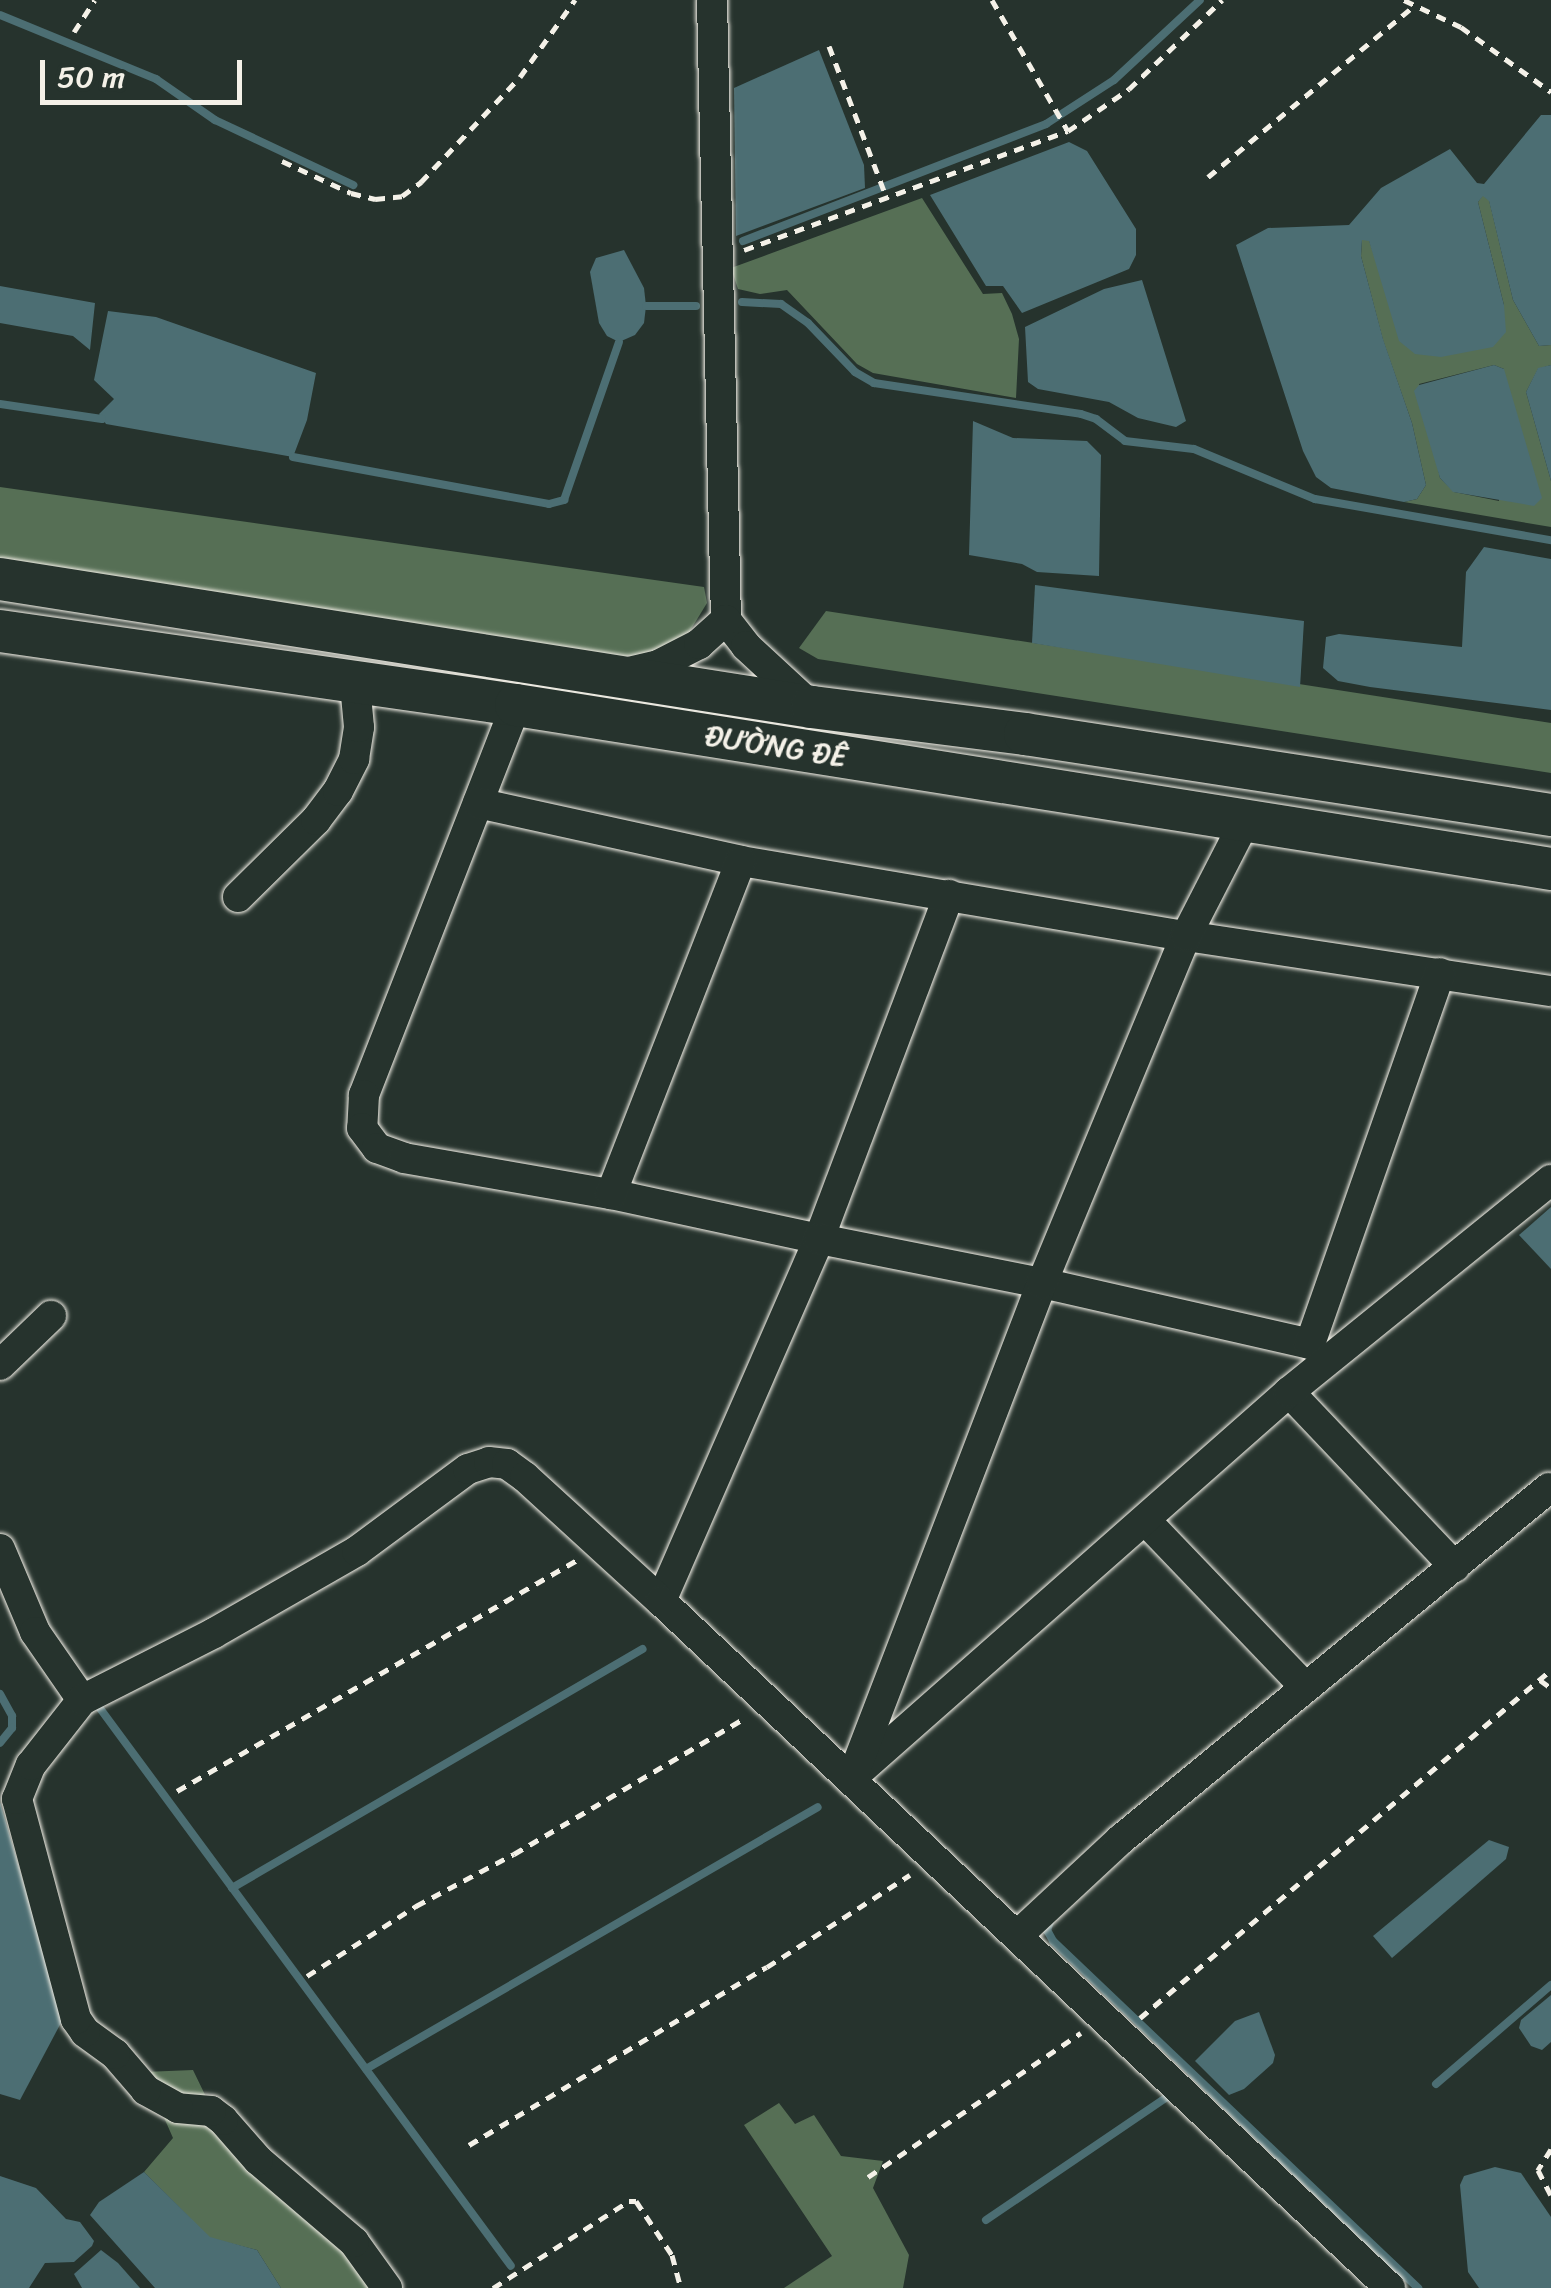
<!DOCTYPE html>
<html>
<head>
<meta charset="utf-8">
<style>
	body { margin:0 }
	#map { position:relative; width:1551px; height:2288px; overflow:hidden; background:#26332d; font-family:Sriracha,sans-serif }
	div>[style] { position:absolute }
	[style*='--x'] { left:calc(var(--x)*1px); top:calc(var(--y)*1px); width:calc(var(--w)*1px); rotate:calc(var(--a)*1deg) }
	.green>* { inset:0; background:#566f55 }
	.water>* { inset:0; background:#4c6e73 }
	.stream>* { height:8px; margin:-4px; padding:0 4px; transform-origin:4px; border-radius:4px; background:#4c6e73 }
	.path>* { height:5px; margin-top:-2.5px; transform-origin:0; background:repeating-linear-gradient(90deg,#f4f1e8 0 10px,transparent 0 18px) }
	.roads { filter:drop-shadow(0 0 2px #f4f1e8) drop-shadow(0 0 2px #f4f1e8) }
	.street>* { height:30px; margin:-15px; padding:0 15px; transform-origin:15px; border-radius:15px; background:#26332d }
	.secondary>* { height:42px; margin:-21px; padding:0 21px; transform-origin:21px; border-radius:21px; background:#26332d }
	span { translate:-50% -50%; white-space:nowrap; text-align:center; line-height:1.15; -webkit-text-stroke:8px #26332d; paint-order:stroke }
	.street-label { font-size:30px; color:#f4f1e8 }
	.scale { position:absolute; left:40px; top:60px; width:202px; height:45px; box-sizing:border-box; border:5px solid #f4f1e8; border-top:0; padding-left:12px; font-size:30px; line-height:35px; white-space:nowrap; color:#f4f1e8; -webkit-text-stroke:8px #26332d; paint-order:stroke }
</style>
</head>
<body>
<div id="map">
	<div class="green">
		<i style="clip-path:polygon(evenodd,1483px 195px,1489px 200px,1513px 300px,1539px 346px,1551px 345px,1551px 365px,1538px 369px,1526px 392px,1551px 481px,1551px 527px,1404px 502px,1417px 499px,1426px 485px,1412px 423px,1383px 340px,1361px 256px,1362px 240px,1369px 240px,1375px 258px,1504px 305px,1478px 202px,1483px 195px,1494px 365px,1504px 369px,1499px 501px,1454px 492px,1440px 478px,1419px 384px,1494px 365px)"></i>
		<i style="clip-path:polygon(922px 198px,983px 294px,1002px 293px,1012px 314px,1019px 339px,1016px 398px,873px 373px,857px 364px,787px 290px,760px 294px,738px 289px,731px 268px)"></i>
		<i style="clip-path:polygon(0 487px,704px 587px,707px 603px,685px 639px,645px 656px,599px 659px,0 569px)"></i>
		<i style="clip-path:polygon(826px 611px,1551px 723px,1551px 773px,818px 659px,799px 648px)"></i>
		<i style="clip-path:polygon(193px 2070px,209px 2103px,400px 2288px,281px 2288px,257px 2250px,210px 2238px,144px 2172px,173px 2138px,144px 2072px)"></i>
		<i style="clip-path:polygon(779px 2103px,795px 2124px,814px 2115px,841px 2156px,883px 2161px,873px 2188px,909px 2255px,903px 2288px,784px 2288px,832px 2256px,744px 2125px)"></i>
	</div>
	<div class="water">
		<i style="clip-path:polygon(819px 50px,864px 165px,865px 188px,736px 236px,734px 88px)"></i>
		<i style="clip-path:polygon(1541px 115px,1551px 115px,1551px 345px,1539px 346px,1513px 300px,1489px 201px,1483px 196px,1478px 202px,1504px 305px,1506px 332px,1493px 347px,1441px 357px,1415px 354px,1399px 341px,1369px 241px,1362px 240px,1361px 256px,1383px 339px,1412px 423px,1426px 485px,1417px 499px,1404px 502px,1331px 488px,1316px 477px,1303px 451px,1236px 245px,1268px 228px,1349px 225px,1381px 188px,1450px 149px,1477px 183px,1484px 184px)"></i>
		<i style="clip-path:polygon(1069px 142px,1087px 151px,1136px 229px,1136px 255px,1129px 269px,1022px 313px,1003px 286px,986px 286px,930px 195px)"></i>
		<i style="clip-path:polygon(624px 250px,644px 288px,646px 306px,644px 323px,635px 335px,619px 342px,607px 336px,599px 323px,590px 272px,596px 258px)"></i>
		<i style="clip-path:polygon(1142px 280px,1186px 421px,1176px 427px,1138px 418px,1109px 402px,1038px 389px,1028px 382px,1025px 327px,1104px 289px)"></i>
		<i style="clip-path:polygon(0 286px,95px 303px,90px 350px,73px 336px,0 323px)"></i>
		<i style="clip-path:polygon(108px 311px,156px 317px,316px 373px,307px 420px,293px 457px,106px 424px,99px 414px,114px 399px,94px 380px)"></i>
		<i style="clip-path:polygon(1494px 365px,1504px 369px,1542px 498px,1534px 506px,1453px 492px,1440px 478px,1414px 391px,1419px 385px)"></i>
		<i style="clip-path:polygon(1551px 365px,1551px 481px,1526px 392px,1538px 368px)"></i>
		<i style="clip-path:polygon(973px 421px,1013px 438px,1087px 441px,1101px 455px,1099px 576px,1037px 572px,1022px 564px,969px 555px)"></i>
		<i style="clip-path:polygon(1484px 547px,1551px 559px,1551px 710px,1370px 687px,1338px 681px,1323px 668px,1326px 637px,1339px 634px,1462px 647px,1466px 572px)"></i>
		<i style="clip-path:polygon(1035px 585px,1304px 621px,1300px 687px,1032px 643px)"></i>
		<i style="clip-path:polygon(1551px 1207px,1551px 1269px,1519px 1235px)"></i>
		<i style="clip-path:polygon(0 1802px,63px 2019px,20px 2100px,0 2094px)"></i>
		<i style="clip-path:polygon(1489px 1840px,1509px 1847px,1506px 1859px,1392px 1958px,1373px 1936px)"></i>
		<i style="clip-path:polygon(1551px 1995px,1551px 2042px,1542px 2050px,1531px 2046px,1519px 2028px,1521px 2020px)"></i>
		<i style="clip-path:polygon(1259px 2012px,1275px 2055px,1273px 2063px,1244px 2089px,1229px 2095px,1195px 2061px,1235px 2021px)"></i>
		<i style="clip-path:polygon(1495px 2167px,1521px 2173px,1551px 2217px,1551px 2288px,1479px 2288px,1468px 2272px,1460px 2185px,1464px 2176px)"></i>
		<i style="clip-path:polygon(144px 2172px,210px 2237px,257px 2250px,281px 2288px,155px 2288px,90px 2215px,99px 2202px)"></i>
		<i style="clip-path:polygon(0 2176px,36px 2188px,66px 2219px,80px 2222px,94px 2241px,92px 2246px,74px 2262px,45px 2263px,29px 2288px,0 2288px)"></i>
		<i style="clip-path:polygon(101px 2250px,118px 2263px,140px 2288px,82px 2288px,74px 2274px)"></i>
	</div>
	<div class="stream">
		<i style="--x:0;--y:15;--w:169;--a:22.3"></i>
		<i style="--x:156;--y:79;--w:72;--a:34.8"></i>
		<i style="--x:215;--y:120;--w:153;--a:25.2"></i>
		<i style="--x:743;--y:241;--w:325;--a:-21.1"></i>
		<i style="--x:1046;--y:124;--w:81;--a:-32.9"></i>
		<i style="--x:1114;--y:80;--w:117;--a:-42.9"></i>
		<i style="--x:742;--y:302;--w:39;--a:3"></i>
		<i style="--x:781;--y:304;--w:33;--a:35"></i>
		<i style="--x:808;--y:323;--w:68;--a:46.2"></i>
		<i style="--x:855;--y:372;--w:22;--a:30"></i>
		<i style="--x:874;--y:383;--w:209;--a:8.5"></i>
		<i style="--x:1081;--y:414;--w:16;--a:18"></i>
		<i style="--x:1096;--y:419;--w:36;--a:37"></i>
		<i style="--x:1125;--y:441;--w:69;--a:6.6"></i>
		<i style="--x:1194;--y:449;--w:131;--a:22.5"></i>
		<i style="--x:1315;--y:499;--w:240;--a:9.9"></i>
		<i style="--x:646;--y:306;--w:50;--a:0"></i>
		<i style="--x:0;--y:404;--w:103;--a:8.4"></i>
		<i style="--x:293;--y:457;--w:260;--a:10.4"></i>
		<i style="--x:549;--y:504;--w:16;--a:-15"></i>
		<i style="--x:564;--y:500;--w:167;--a:-70.8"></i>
		<i style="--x:0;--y:1694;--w:25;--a:61"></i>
		<i style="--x:12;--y:1716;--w:12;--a:90"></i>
		<i style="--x:12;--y:1728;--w:19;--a:129"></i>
		<i style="--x:99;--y:1707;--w:694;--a:53.61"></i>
		<i style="--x:232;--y:1888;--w:475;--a:-30.2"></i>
		<i style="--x:1050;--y:1922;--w:9;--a:111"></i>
		<i style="--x:1047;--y:1930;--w:13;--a:61"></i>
		<i style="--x:1053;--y:1941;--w:504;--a:43.55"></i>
		<i style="--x:366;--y:2069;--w:522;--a:-30.1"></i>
		<i style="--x:1436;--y:2084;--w:152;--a:-40.7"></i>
		<i style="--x:986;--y:2220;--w:226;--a:-34.2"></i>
	</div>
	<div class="path">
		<i style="--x:992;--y:0;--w:151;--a:59.9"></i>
		<i style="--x:1404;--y:0;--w:63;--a:25.3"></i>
		<i style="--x:1461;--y:27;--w:111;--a:35.8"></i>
		<i style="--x:74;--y:32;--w:38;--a:-57"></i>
		<i style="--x:829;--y:46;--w:164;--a:69.2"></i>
		<i style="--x:282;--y:161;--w:76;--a:24.9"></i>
		<i style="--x:351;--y:193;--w:25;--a:14"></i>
		<i style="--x:375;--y:199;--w:27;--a:-6"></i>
		<i style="--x:402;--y:196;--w:24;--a:-36"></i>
		<i style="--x:421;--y:182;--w:144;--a:-46.7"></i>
		<i style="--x:520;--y:77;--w:95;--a:-54.5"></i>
		<i style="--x:1208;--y:177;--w:269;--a:-39.7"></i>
		<i style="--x:744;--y:250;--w:345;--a:-20.2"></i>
		<i style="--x:1068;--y:131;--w:74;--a:-34.5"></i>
		<i style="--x:1129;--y:89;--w:129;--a:-43.7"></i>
		<i style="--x:1540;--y:1680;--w:14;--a:36"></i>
		<i style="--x:177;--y:1791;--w:462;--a:-30"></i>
		<i style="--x:307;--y:1976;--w:130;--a:-32.7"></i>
		<i style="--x:416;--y:1906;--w:111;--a:-28"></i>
		<i style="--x:514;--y:1854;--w:266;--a:-30.5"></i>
		<i style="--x:1140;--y:2018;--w:539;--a:-40.26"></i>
		<i style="--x:469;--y:2145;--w:347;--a:-30.9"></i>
		<i style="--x:767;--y:1967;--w:170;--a:-32.8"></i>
		<i style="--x:1551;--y:2149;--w:25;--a:122"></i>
		<i style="--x:1538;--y:2170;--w:28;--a:63"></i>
		<i style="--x:868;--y:2177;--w:257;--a:-34.1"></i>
		<i style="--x:493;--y:2288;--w:161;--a:-32.6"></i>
		<i style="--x:629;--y:2201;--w:7;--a:0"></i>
		<i style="--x:636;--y:2201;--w:65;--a:56.3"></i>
		<i style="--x:672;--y:2255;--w:34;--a:75"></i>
	</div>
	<div class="roads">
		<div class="street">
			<i style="--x:712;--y:0;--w:620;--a:88.71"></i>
			<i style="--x:726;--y:620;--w:33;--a:52"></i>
			<i style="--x:746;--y:646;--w:87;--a:42.7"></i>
			<i style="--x:624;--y:673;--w:35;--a:-13"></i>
			<i style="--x:658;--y:665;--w:46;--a:-27.1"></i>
			<i style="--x:699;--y:644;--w:36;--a:-42"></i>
			<i style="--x:516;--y:705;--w:419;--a:111.3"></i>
			<i style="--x:364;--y:1095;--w:33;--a:93"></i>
			<i style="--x:362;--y:1128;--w:25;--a:53"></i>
			<i style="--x:377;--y:1148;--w:29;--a:20"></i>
			<i style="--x:404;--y:1158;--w:210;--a:9.9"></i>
			<i style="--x:611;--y:1194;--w:213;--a:12.2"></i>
			<i style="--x:819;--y:1239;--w:368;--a:-69.3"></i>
			<i style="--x:478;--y:803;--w:269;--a:12.4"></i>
			<i style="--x:741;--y:861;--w:451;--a:9.6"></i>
			<i style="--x:1186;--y:936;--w:369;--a:8.6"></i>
			<i style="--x:238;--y:897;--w:110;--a:-44.6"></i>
			<i style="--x:316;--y:820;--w:36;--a:-53"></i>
			<i style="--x:338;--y:791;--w:36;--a:-63"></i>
			<i style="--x:354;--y:759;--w:32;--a:-81"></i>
			<i style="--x:359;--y:727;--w:42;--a:-95.4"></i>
			<i style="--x:611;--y:1194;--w:357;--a:-68.7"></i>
			<i style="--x:0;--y:1365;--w:71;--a:-43.9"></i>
			<i style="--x:1289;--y:1392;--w:241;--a:46.5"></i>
			<i style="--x:1145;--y:1520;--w:230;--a:46.2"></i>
			<i style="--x:0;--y:1549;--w:90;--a:67.1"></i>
			<i style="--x:35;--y:1632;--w:83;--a:55.3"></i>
			<i style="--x:661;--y:1601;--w:395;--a:-66.4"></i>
			<i style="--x:819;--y:1239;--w:227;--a:11.2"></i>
			<i style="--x:1042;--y:1283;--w:275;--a:12.8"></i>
			<i style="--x:1310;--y:1344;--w:393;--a:-70.7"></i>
			<i style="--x:858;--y:1772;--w:575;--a:-41.4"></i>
			<i style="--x:1289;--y:1392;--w:337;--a:-39"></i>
			<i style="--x:852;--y:1778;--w:530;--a:-69"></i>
			<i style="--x:1042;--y:1283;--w:376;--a:-67.5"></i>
			<i style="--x:1186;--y:936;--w:127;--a:-62.8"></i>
			<i style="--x:1019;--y:1934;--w:138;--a:-42.9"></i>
			<i style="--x:1120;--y:1840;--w:555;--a:-39.37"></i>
			<i style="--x:387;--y:2288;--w:57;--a:-125.7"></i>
			<i style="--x:354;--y:2242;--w:126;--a:-139.5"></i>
			<i style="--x:258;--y:2160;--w:53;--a:-131.2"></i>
			<i style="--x:223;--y:2120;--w:15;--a:-143"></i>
			<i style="--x:211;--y:2111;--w:33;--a:-175"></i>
			<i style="--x:178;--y:2108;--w:37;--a:-151"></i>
			<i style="--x:146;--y:2090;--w:48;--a:-130.7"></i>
			<i style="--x:115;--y:2054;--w:37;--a:-144"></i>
			<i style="--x:85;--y:2032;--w:16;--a:-125"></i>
			<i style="--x:76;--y:2019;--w:228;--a:-105"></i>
			<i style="--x:17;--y:1799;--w:37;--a:-68"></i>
			<i style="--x:31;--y:1765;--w:83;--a:-51.9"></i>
			<i style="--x:82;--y:1700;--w:148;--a:-26.9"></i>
			<i style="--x:214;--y:1633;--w:165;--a:-29.8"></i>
			<i style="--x:357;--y:1551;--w:138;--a:-36.5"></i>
			<i style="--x:468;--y:1469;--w:22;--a:-18"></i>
			<i style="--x:489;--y:1462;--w:18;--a:6"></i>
			<i style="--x:507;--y:1464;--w:22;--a:36"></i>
			<i style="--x:525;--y:1477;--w:184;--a:42.4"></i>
			<i style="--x:661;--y:1601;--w:1002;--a:43.3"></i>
		</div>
		<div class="secondary">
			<i style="--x:0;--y:579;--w:822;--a:8.96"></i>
			<i style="--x:812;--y:707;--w:215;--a:7.2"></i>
			<i style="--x:1025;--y:734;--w:532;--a:8.75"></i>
			<i style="--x:0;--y:631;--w:521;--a:8.16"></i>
			<i style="--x:516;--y:705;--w:1048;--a:9"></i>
		</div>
	</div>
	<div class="street-label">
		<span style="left:776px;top:746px;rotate:9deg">ĐƯỜNG ĐÊ</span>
	</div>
	<div class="scale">50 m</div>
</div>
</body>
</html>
